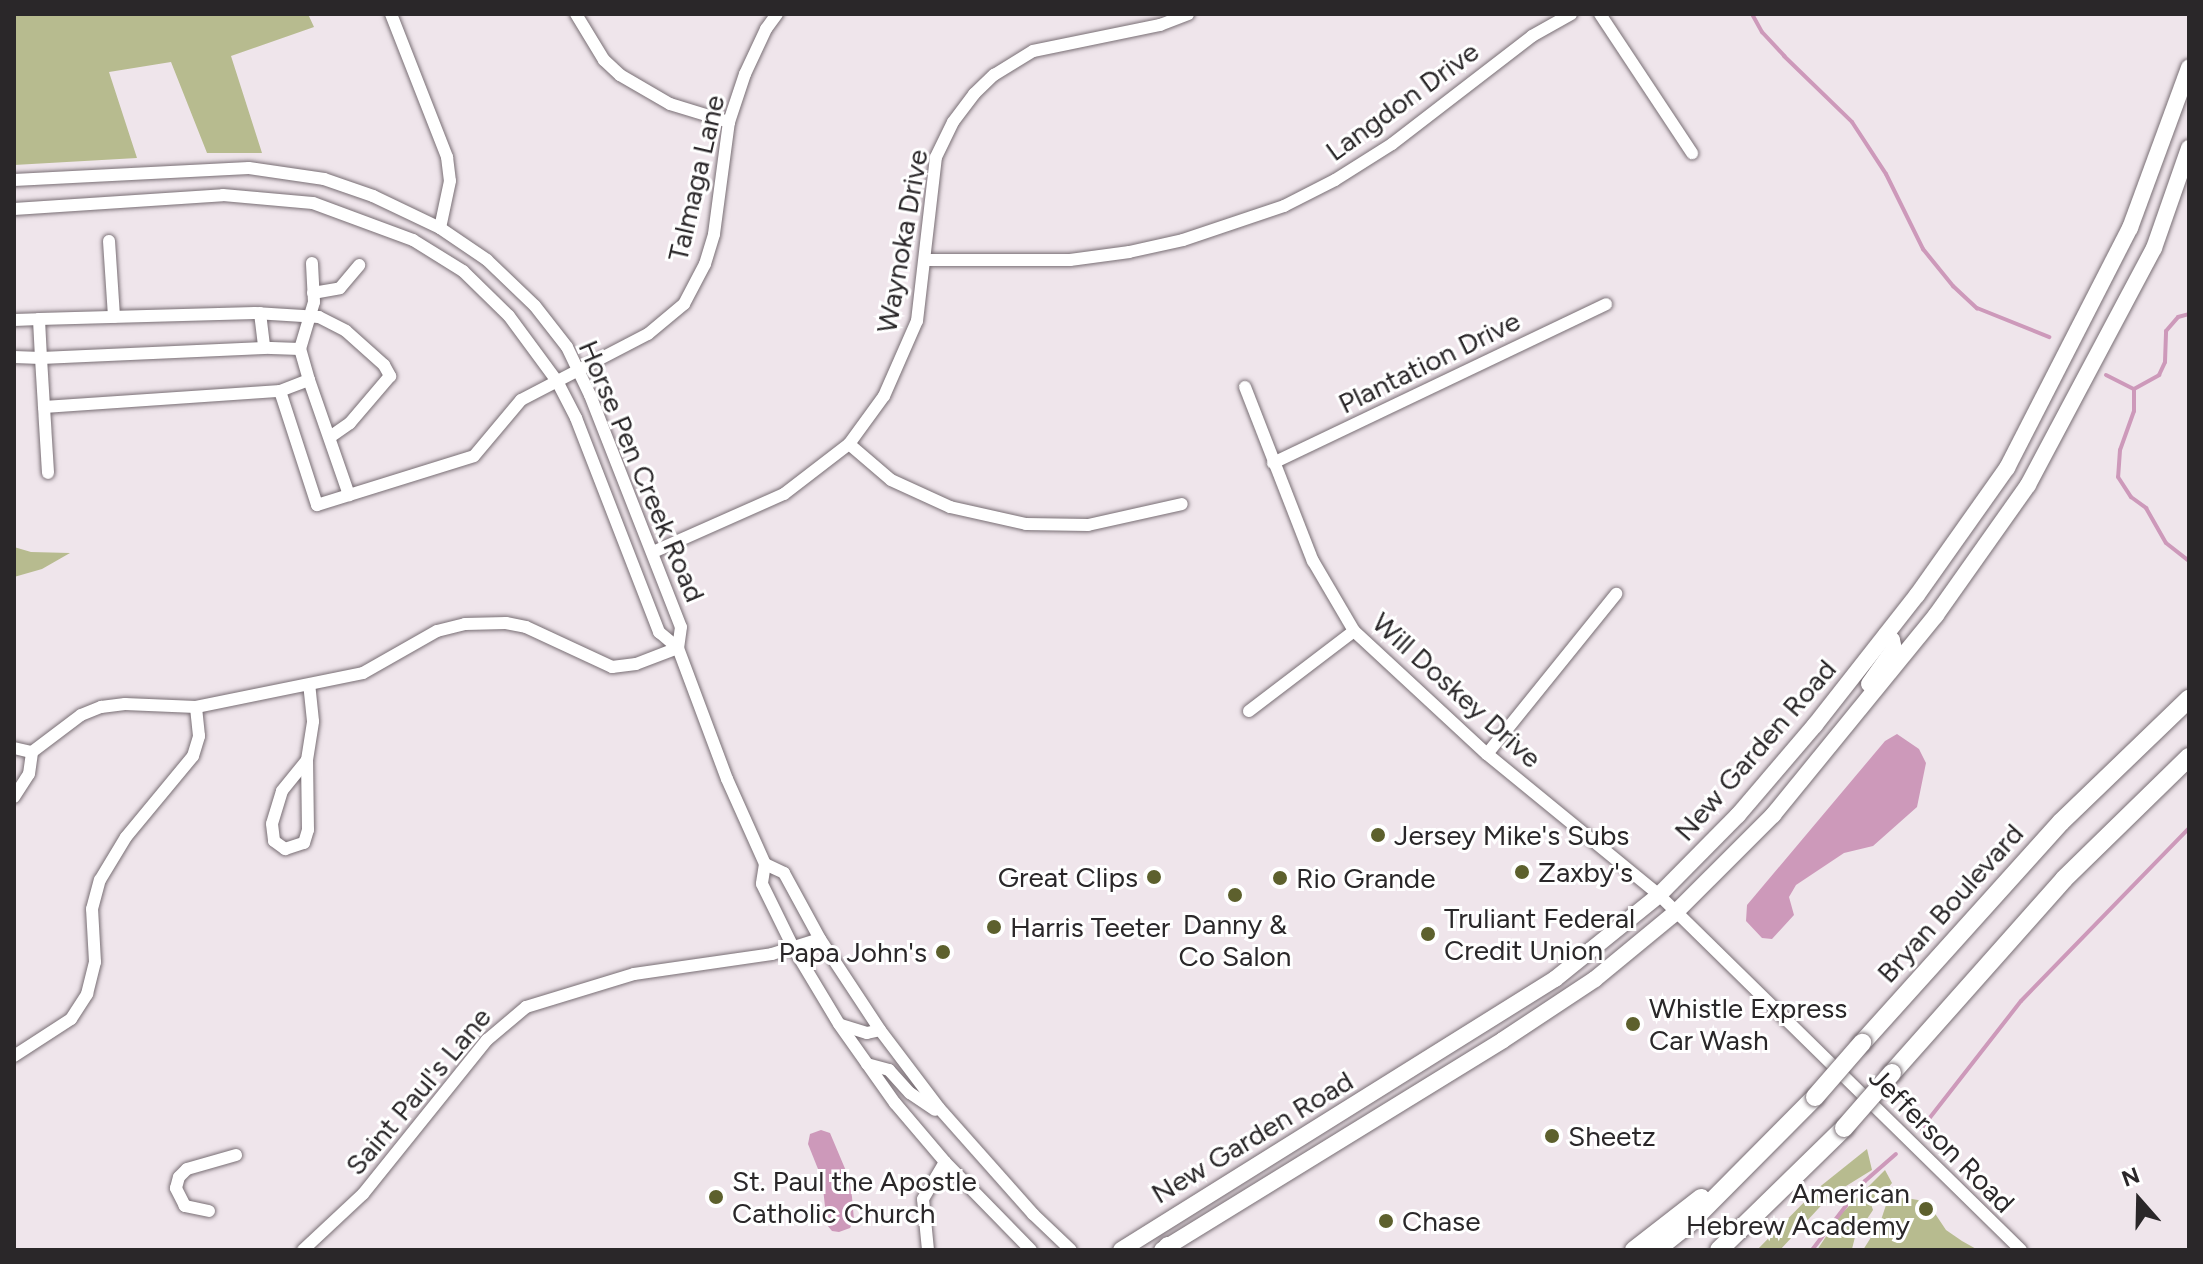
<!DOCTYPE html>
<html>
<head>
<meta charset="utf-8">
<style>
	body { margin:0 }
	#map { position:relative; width:2203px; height:1264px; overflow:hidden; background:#efe5eb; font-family:Figtree,sans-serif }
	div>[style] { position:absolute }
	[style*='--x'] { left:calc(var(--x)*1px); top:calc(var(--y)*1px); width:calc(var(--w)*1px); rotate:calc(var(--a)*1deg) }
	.green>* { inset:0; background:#b7bb8f }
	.water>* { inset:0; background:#cd99ba }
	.stream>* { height:4px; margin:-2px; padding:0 2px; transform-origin:2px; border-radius:2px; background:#cd99ba }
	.roads { filter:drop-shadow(0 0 2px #786e74) drop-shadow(0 0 2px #786e74) }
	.minor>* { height:12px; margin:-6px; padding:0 6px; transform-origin:6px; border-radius:6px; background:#fff }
	.major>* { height:16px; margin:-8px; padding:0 8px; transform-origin:8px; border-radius:8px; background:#fff }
	.highway>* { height:18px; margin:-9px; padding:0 9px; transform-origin:9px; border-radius:9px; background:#fff }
	.bridges { filter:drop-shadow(0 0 2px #786e74) drop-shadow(0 0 2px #786e74) }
	.highway-bridge>* { height:18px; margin:-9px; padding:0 9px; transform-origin:9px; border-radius:9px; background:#fff }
	.dots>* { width:22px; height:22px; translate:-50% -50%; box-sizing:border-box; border:4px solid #fff; border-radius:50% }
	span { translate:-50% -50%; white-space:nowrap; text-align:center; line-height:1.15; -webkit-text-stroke:6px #fff; paint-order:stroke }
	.street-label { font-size:28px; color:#2a2729 }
	.poi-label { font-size:28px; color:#2a2729 }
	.left { translate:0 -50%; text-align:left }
	.right { translate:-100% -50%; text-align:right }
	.frame { position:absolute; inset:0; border:16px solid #2a2729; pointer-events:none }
	.north { position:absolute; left:2099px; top:1160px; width:80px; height:80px; -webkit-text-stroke:6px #fff; paint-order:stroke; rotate:340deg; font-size:22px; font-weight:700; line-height:32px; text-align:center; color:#2a2729 }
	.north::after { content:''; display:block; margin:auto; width:28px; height:36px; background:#2a2729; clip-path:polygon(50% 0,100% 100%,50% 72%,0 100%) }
</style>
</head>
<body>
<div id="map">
	<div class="green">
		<i style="clip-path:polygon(14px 14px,308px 14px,314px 27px,231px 56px,262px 153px,207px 153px,171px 62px,109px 72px,137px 158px,14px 165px)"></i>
		<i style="clip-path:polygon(14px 547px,31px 552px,70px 553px,42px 569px,14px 577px)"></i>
		<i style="clip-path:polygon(1867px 1149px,1872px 1170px,1830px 1196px,1780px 1250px,1757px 1250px,1817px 1189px)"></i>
		<i style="clip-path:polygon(1885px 1170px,1892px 1183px,1879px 1199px,1870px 1201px,1873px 1210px,1855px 1237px,1852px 1249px,1817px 1250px,1841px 1214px)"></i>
		<i style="clip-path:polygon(1906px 1198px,1918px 1200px,1934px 1212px,1946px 1230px,1962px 1241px,1978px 1250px,1992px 1250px,1863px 1250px,1880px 1223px,1888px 1199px)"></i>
	</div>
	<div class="water">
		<i style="clip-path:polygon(1897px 734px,1919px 749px,1926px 763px,1917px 807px,1873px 846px,1844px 853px,1796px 885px,1789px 897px,1794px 915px,1772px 939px,1762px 938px,1746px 921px,1747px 905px,1885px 741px)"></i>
		<i style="clip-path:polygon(821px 1130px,830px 1133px,849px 1178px,852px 1197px,854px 1220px,850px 1228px,839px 1232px,832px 1231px,827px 1225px,822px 1179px,808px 1144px,810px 1134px)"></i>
	</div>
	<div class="stream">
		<i style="--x:1752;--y:14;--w:21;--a:61"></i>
		<i style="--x:1762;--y:32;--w:33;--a:47"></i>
		<i style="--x:1784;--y:56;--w:95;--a:44.1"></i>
		<i style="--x:1852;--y:122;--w:62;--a:56.8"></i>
		<i style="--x:1886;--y:174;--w:84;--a:63.7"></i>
		<i style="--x:1923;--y:249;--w:48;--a:51"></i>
		<i style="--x:1953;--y:286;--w:33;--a:43"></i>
		<i style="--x:1977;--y:308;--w:78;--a:21.9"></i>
		<i style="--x:2106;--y:375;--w:31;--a:27"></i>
		<i style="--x:2134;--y:389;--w:22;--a:90"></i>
		<i style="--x:2134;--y:411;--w:41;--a:109.7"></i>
		<i style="--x:2120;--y:450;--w:27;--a:94"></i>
		<i style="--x:2118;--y:477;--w:24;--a:57"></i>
		<i style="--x:2131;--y:497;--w:19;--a:36"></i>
		<i style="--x:2146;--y:508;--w:40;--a:60.3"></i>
		<i style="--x:2166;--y:543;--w:29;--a:38"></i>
		<i style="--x:2134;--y:389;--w:29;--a:-29"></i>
		<i style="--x:2159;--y:375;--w:14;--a:-65"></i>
		<i style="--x:2165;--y:362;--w:31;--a:-88"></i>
		<i style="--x:2166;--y:331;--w:18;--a:-49"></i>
		<i style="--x:2178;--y:317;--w:11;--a:-15"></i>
		<i style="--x:1921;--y:1129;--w:162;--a:-52"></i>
		<i style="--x:2021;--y:1001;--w:241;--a:-45.8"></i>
		<i style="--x:1812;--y:1250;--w:87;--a:-52.5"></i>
		<i style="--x:1865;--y:1181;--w:41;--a:-41.1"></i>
	</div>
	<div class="roads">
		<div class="minor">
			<i style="--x:391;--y:14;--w:154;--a:68.6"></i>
			<i style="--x:447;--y:157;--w:24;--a:83"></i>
			<i style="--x:450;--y:181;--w:48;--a:102"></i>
			<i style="--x:576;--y:14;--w:54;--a:58.7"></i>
			<i style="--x:604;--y:60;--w:22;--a:43"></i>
			<i style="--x:620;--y:75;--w:58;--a:30.1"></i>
			<i style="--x:670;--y:104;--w:62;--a:17"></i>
			<i style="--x:1600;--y:14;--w:167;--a:56.5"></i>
			<i style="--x:14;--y:180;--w:235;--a:-2.9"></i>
			<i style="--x:249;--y:168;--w:76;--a:8.3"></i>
			<i style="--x:324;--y:179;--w:52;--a:19.1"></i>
			<i style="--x:373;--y:196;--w:74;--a:25.5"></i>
			<i style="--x:440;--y:228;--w:57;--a:34.2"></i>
			<i style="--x:487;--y:260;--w:66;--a:43.8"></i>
			<i style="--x:535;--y:306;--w:52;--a:52"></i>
			<i style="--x:567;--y:347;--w:53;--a:64.4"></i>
			<i style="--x:590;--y:395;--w:249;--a:68.6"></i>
			<i style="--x:681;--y:627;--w:21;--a:98"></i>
			<i style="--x:678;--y:648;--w:140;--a:69.5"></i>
			<i style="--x:727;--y:779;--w:93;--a:65.9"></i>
			<i style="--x:765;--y:864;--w:20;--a:99"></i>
			<i style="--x:762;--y:884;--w:72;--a:63.8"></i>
			<i style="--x:794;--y:949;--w:87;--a:59"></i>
			<i style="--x:839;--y:1024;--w:97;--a:54.7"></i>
			<i style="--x:895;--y:1103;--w:77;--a:49.7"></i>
			<i style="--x:945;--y:1162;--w:123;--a:45.7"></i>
			<i style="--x:14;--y:209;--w:209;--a:-3.8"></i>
			<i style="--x:223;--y:195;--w:90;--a:5.1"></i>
			<i style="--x:313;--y:203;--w:107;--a:20.3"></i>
			<i style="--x:413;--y:240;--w:59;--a:31.8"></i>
			<i style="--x:463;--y:271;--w:64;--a:44.4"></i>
			<i style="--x:509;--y:316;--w:81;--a:53.6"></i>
			<i style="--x:557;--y:381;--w:42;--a:62.8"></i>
			<i style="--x:576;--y:418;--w:230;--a:68.8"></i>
			<i style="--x:659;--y:632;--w:25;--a:40"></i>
			<i style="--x:109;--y:241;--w:76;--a:86.2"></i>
			<i style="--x:926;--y:260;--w:144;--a:0"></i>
			<i style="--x:1070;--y:260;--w:60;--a:-7.7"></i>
			<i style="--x:1129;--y:252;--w:55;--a:-12.5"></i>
			<i style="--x:1183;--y:240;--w:107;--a:-18.6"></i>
			<i style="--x:1284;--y:206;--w:57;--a:-27"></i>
			<i style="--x:1335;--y:180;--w:67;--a:-32.3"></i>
			<i style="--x:1392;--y:144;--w:177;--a:-37.6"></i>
			<i style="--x:1532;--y:36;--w:45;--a:-29.4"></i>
			<i style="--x:313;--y:293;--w:27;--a:-10"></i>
			<i style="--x:340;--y:288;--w:30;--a:-50"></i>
			<i style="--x:260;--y:313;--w:35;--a:83"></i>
			<i style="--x:14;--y:320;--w:25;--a:-2"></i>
			<i style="--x:300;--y:349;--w:36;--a:-178"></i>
			<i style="--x:264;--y:348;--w:223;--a:177.4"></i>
			<i style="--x:41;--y:358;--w:39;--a:-93"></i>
			<i style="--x:39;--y:319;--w:216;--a:-1.6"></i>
			<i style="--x:255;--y:313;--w:64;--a:3.6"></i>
			<i style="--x:319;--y:317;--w:30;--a:27"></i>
			<i style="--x:346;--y:331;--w:51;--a:41.8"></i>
			<i style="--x:384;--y:365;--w:13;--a:61"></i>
			<i style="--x:390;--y:376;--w:62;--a:130.4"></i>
			<i style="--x:350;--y:423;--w:24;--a:145"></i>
			<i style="--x:14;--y:357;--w:27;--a:2"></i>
			<i style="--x:41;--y:358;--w:49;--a:86.5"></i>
			<i style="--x:44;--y:407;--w:237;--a:-3.9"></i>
			<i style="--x:280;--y:391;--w:120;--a:72"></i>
			<i style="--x:317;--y:505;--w:164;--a:-17.3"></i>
			<i style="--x:474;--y:456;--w:73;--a:-50"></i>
			<i style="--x:521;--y:400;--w:143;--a:-27.5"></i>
			<i style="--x:648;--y:334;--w:47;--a:-39.8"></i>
			<i style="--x:684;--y:304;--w:45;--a:-62.3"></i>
			<i style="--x:705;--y:264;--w:31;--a:-73"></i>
			<i style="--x:714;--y:234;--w:113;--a:-82.4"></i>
			<i style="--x:729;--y:122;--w:51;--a:-71.6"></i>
			<i style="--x:745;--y:74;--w:50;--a:-65"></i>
			<i style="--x:766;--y:29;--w:19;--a:-54"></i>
			<i style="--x:309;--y:380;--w:122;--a:70.8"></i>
			<i style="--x:1245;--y:387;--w:187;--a:68.7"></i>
			<i style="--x:1313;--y:561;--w:81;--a:59.6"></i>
			<i style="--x:1354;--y:631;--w:181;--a:42.8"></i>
			<i style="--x:1487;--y:754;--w:222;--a:39.3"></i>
			<i style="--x:1659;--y:895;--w:507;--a:44.44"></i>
			<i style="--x:280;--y:391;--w:31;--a:-21"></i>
			<i style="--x:309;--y:380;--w:32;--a:-106"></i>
			<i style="--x:300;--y:349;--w:49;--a:-73.4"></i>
			<i style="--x:314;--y:302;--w:39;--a:-93"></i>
			<i style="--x:44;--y:407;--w:66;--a:86.5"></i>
			<i style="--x:849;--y:444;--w:55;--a:40.6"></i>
			<i style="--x:891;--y:480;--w:65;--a:24.6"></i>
			<i style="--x:950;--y:507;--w:78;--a:12.6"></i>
			<i style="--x:1026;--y:524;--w:62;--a:0.9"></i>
			<i style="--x:1088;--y:525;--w:96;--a:-12.6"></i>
			<i style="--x:1273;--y:463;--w:369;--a:-25.5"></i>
			<i style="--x:653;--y:552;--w:143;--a:-23.9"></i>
			<i style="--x:784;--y:494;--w:82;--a:-37.6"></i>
			<i style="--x:849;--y:444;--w:59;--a:-53.9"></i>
			<i style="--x:884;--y:396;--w:82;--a:-66.3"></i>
			<i style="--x:917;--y:321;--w:165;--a:-83.4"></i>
			<i style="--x:936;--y:157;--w:39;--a:-64"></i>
			<i style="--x:953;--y:122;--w:35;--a:-53"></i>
			<i style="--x:974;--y:94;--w:28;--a:-44"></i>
			<i style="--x:994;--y:75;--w:46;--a:-31.6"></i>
			<i style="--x:1033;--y:51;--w:130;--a:-11.6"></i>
			<i style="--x:1160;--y:25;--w:30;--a:-21"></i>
			<i style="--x:1249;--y:711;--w:132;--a:-37.3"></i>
			<i style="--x:14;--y:748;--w:18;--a:13"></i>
			<i style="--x:32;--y:752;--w:61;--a:-37.1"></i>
			<i style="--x:81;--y:715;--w:22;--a:-22"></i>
			<i style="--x:101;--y:707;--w:24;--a:-7"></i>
			<i style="--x:125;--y:704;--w:71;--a:2.4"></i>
			<i style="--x:196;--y:707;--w:170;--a:-11.5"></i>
			<i style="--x:363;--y:673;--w:85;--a:-29.6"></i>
			<i style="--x:437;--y:631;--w:29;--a:-14"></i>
			<i style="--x:465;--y:624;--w:41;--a:-1.4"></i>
			<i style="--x:506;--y:623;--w:20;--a:11"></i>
			<i style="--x:526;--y:627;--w:95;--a:24.9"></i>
			<i style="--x:612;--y:667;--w:24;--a:-7"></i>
			<i style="--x:636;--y:664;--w:45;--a:-20.9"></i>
			<i style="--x:1487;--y:754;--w:206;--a:-51.1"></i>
			<i style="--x:307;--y:760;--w:40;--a:129"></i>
			<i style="--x:282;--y:791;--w:34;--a:107"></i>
			<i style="--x:272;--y:824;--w:17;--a:83"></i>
			<i style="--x:274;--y:841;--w:14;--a:36"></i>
			<i style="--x:285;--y:849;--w:20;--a:-18"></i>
			<i style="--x:304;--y:843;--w:14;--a:-73"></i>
			<i style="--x:308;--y:830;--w:70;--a:-90.8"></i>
			<i style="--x:307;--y:760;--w:39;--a:-81"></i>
			<i style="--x:313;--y:721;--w:36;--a:-96"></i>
			<i style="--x:14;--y:797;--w:27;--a:-57"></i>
			<i style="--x:29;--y:774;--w:22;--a:-82"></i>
			<i style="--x:765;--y:864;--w:21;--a:25"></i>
			<i style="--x:784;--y:873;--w:75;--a:61.4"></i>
			<i style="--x:820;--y:939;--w:109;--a:56.6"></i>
			<i style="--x:880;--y:1030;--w:98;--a:52.9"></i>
			<i style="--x:939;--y:1108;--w:142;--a:48.4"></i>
			<i style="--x:1033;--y:1214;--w:52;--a:43.5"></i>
			<i style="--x:841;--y:1025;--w:27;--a:17"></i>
			<i style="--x:867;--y:1033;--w:13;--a:-13"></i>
			<i style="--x:14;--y:1056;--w:68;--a:-33"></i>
			<i style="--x:71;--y:1019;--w:30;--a:-57"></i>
			<i style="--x:87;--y:994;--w:33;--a:-76"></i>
			<i style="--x:95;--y:962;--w:53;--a:-93.2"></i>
			<i style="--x:92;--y:909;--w:30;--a:-75"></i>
			<i style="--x:100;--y:880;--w:50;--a:-58.8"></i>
			<i style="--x:126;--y:837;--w:105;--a:-50.4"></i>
			<i style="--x:193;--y:756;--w:21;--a:-73"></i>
			<i style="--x:199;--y:736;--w:29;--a:-96"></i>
			<i style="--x:867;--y:1064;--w:23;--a:15"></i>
			<i style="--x:889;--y:1070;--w:31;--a:48"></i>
			<i style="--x:910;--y:1093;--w:30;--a:34"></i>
			<i style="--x:209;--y:1211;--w:25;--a:-168"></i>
			<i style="--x:185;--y:1206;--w:20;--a:-117"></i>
			<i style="--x:176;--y:1188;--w:11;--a:-75"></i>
			<i style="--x:179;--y:1177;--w:11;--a:-45"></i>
			<i style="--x:187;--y:1169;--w:51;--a:-15.9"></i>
			<i style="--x:303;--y:1250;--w:82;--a:-43"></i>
			<i style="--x:363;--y:1194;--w:198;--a:-51.2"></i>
			<i style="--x:487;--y:1040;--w:51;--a:-40.2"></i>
			<i style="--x:526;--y:1007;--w:113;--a:-17"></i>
			<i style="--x:634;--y:974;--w:139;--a:-8.2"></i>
			<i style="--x:772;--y:954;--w:50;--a:-17.4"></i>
			<i style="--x:928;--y:1250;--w:51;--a:-95.6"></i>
			<i style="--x:923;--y:1199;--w:43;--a:-59.3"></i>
		</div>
		<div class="major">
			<i style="--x:1869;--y:684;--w:43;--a:-54.5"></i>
			<i style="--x:1894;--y:649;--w:9;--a:-103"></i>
			<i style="--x:1892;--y:640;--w:8;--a:-140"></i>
			<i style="--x:1121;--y:1250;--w:512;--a:-31.98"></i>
			<i style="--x:1555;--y:979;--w:134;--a:-38.9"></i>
			<i style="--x:1659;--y:895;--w:112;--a:-45.4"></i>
			<i style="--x:1738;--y:815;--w:118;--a:-49.5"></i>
			<i style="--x:1815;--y:725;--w:165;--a:-51.9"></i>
			<i style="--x:1917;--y:595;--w:156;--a:-54.7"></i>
			<i style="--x:2007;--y:468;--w:270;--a:-62.9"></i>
			<i style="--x:2130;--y:228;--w:171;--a:-69.8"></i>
			<i style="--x:1162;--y:1250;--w:400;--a:-31.6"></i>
			<i style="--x:1503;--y:1040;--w:110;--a:-33.5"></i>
			<i style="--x:1595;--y:979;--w:104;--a:-39.5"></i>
			<i style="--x:1675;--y:913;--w:139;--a:-45"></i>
			<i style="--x:1773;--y:815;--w:258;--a:-50.8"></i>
			<i style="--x:1936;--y:615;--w:159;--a:-54.7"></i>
			<i style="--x:2028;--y:485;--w:268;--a:-62"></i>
			<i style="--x:2154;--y:248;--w:106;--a:-70.7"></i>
		</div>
		<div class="highway">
			<i style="--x:1862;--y:1043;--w:297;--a:-48"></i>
			<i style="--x:2061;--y:822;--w:178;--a:-43.9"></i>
			<i style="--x:1892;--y:1073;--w:259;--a:-48.4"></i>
			<i style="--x:2064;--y:879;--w:175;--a:-44.3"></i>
			<i style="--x:1165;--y:1250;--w:5;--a:-53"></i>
			<i style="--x:1634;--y:1250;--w:85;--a:-37.8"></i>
			<i style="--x:1656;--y:1250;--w:43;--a:-38.5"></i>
			<i style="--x:1690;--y:1223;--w:177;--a:-45.2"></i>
			<i style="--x:1719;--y:1250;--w:175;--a:-44.3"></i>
		</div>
	</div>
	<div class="bridges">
		<div class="highway-bridge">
			<i style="--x:1815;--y:1097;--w:72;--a:-49"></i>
			<i style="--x:1844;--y:1128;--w:73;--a:-48.9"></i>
		</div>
	</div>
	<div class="dots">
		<i style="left:1378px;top:835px;background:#5d602d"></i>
		<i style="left:1522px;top:872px;background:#5d602d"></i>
		<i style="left:1154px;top:877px;background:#5d602d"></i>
		<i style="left:1280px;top:878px;background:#5d602d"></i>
		<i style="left:1235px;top:895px;background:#5d602d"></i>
		<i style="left:994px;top:927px;background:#5d602d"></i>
		<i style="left:1428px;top:934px;background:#5d602d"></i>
		<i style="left:943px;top:952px;background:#5d602d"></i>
		<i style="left:1633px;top:1024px;background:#5d602d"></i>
		<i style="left:1552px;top:1136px;background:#5d602d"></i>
		<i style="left:716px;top:1197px;background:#5d602d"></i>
		<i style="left:1926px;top:1209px;background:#5d602d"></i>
		<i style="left:1386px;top:1221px;background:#5d602d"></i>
	</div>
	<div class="street-label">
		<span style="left:1402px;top:101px;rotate:-36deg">Langdon Drive</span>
		<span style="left:696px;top:178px;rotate:-77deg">Talmaga Lane</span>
		<span style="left:902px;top:241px;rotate:-80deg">Waynoka Drive</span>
		<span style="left:1429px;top:362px;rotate:-26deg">Plantation Drive</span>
		<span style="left:642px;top:471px;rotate:67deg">Horse Pen Creek Road</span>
		<span style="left:1457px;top:690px;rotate:42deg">Will Doskey Drive</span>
		<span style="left:1755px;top:750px;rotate:-49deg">New Garden Road</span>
		<span style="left:1950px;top:903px;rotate:-48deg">Bryan Boulevard</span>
		<span style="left:418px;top:1091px;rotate:-50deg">Saint Paul's Lane</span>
		<span style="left:1252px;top:1137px;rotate:-31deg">New Garden Road</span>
		<span style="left:1942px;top:1140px;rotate:45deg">Jefferson Road</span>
	</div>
	<div class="poi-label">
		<span class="left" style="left:1394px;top:835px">Jersey Mike's Subs</span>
		<span class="left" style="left:1538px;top:872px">Zaxby's</span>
		<span class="right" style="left:1138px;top:877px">Great Clips</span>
		<span class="left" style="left:1296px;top:878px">Rio Grande</span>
		<span class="left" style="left:1444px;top:934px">Truliant Federal<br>Credit Union</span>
		<span style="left:1235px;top:940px">Danny &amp;<br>Co Salon</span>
		<span class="left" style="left:1010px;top:927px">Harris Teeter</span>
		<span class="right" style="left:927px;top:952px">Papa John's</span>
		<span class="left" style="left:1649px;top:1024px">Whistle Express<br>Car Wash</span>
		<span class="left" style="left:1568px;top:1136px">Sheetz</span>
		<span class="left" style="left:732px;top:1197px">St. Paul the Apostle<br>Catholic Church</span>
		<span class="right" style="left:1910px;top:1209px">American<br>Hebrew Academy</span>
		<span class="left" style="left:1402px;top:1221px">Chase</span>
	</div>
	<div class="frame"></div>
	<div class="north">N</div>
</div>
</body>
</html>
